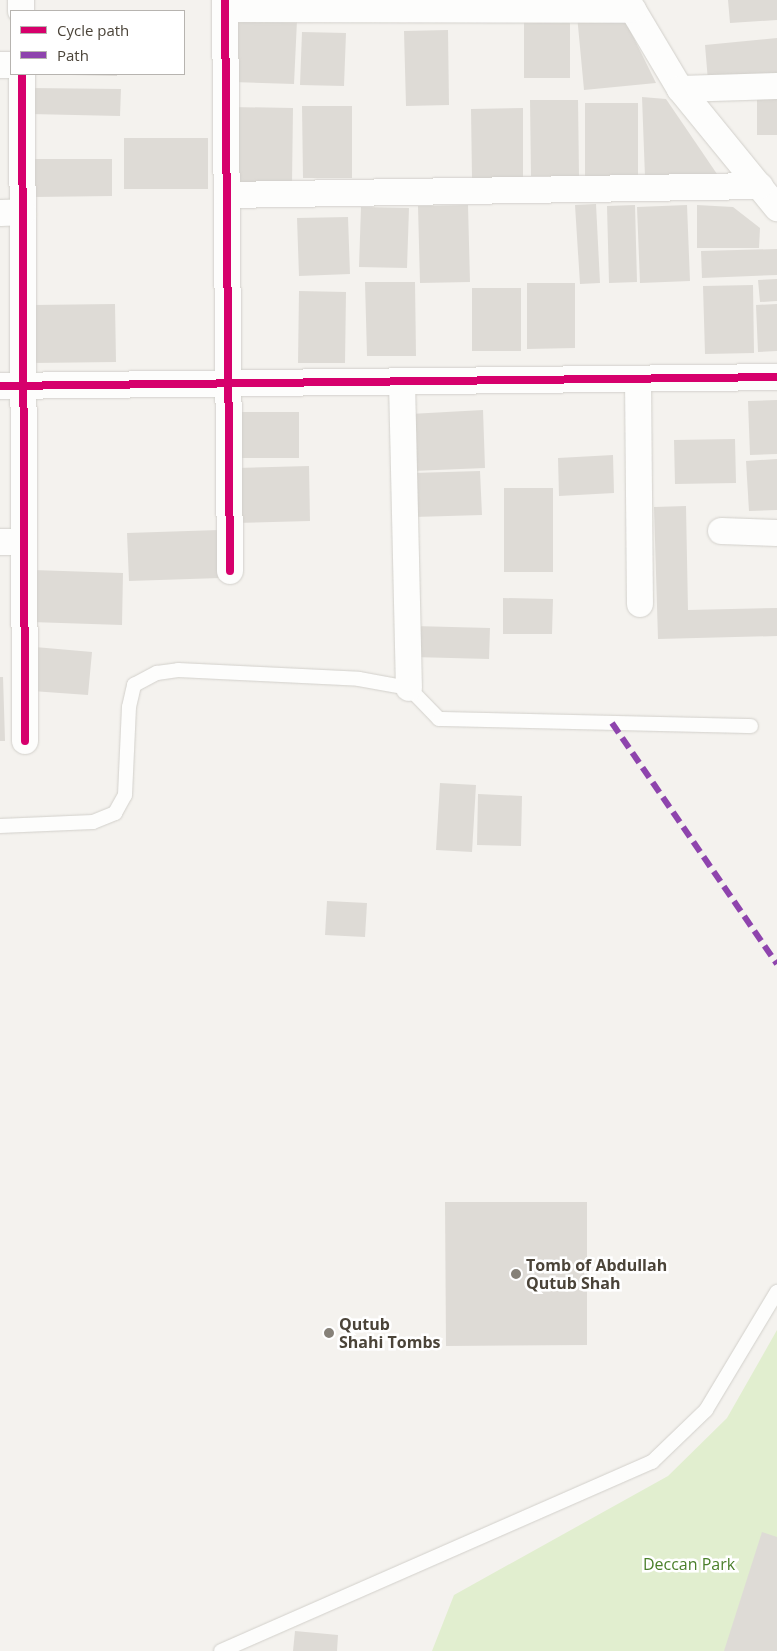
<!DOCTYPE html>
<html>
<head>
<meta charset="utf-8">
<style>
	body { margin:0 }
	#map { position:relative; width:777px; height:1651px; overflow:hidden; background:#f4f2ee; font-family:"Open Sans",sans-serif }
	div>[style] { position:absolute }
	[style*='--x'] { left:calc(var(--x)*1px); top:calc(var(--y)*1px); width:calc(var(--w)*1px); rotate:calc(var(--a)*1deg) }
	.green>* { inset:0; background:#e1eecf }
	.building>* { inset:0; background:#dedbd6 }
	.roads { filter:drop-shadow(0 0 1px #d2d0cb) drop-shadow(0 0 1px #d2d0cb) }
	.lane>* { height:14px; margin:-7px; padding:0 7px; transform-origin:7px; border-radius:7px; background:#fdfdfc }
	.street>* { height:26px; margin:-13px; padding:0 13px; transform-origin:13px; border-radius:13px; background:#fdfdfc }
	.quiet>* { height:6px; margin-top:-3px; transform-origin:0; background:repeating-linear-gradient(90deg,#8e44ad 0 12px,transparent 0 18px) }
	.cycleway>* { height:8px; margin:-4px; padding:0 4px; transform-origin:4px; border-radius:4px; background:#d6006c }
	.dots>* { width:14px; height:14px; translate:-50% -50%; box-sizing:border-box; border:2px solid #fff; border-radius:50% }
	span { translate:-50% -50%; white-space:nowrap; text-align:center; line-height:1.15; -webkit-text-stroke:5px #fff; paint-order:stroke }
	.poi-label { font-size:16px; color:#4b4439; font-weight:700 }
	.left { translate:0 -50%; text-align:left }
	.park-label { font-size:16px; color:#4a7f2a }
	.legend { position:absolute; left:10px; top:10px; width:175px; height:65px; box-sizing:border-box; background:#fff; border:1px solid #b7b4b0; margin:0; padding:6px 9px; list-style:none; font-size:15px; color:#4b4439 }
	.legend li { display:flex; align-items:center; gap:10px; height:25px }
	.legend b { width:25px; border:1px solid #b7b4b0 }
</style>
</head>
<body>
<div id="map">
	<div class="green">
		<i style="clip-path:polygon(777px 1330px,777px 1651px,432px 1651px,454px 1595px,668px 1476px,727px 1418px)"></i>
	</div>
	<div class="building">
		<i style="clip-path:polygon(728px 0,777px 0,777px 20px,730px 23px)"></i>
		<i style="clip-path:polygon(622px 14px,656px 83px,584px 90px,577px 15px)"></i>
		<i style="clip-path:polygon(235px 18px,297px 20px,294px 84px,232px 82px)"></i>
		<i style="clip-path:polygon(524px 18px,570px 18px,570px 78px,524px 78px)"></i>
		<i style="clip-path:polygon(448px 30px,449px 105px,406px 106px,404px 31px)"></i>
		<i style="clip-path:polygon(302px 32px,346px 33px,344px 86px,300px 85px)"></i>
		<i style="clip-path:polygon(777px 38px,777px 74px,708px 81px,705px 45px)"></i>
		<i style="clip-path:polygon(71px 74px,117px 74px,117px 76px,71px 75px)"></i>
		<i style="clip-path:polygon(30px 88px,121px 89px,120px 116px,30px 114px)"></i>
		<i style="clip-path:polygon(757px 96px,777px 96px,777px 135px,757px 135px)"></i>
		<i style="clip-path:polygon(642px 97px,666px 99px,717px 174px,645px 177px)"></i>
		<i style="clip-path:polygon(530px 100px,578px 100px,579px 176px,531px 176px)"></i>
		<i style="clip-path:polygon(585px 103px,638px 103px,638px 181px,585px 181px)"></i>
		<i style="clip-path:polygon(302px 106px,352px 106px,352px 178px,303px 178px)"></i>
		<i style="clip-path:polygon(231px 107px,293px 108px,292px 183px,230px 182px)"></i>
		<i style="clip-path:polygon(523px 108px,523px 178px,472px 178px,471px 109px)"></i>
		<i style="clip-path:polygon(124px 138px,208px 138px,208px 189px,124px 189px)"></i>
		<i style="clip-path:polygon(34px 159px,112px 159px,112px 196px,35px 197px)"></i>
		<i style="clip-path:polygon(596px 204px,600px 283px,580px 284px,575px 205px)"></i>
		<i style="clip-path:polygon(468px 205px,470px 282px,420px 283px,418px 206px)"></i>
		<i style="clip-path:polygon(635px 205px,637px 282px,609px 283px,607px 206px)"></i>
		<i style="clip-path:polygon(687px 205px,690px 281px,640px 283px,637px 207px)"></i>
		<i style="clip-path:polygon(697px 205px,733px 207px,760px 228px,759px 248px,697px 248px)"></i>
		<i style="clip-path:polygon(361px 207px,409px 208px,407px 268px,359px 267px)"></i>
		<i style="clip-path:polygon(348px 217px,350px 274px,299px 276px,297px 218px)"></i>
		<i style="clip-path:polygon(777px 249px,777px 275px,702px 278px,701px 251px)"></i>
		<i style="clip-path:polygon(777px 279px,777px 301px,760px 302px,758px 280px)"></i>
		<i style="clip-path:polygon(365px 282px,415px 282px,416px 356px,367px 356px)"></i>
		<i style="clip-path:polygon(527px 283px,575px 283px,575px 348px,527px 349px)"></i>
		<i style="clip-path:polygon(753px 285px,754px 353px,705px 354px,703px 286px)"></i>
		<i style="clip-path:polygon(472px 288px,521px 288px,521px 351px,472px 351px)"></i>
		<i style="clip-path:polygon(299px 291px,346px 292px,345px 363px,298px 363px)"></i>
		<i style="clip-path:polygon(115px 304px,116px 362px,33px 363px,33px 305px)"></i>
		<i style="clip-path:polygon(777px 304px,777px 351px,758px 352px,756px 305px)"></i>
		<i style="clip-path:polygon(777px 400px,777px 454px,750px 455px,748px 401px)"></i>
		<i style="clip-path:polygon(483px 410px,485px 468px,412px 471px,410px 414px)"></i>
		<i style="clip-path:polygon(233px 412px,299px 412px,299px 458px,233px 458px)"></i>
		<i style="clip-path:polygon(735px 439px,736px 483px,675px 484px,674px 440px)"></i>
		<i style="clip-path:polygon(613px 455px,614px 493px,559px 496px,558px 458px)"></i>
		<i style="clip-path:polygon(777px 459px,777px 510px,749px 511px,746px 461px)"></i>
		<i style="clip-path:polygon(309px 466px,310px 521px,235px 523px,235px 468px)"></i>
		<i style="clip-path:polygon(480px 471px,482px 515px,414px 517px,413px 473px)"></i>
		<i style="clip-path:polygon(504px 488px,553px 488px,553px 572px,504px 572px)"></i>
		<i style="clip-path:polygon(686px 506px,688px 610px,777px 608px,777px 636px,658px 639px,654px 507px)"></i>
		<i style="clip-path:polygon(219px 530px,220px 578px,129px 581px,127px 533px)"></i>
		<i style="clip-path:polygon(33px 570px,123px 573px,122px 625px,31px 622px)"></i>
		<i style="clip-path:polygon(503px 598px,553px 599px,552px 634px,503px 634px)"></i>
		<i style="clip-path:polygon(414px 626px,490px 628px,489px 659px,413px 657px)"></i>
		<i style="clip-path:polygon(35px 647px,92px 652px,88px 695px,32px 691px)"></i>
		<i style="clip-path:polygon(0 677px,3px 677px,5px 741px,0 741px)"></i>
		<i style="clip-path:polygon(440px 783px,476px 785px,472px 852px,436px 850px)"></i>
		<i style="clip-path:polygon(478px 794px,522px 796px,521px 846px,477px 845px)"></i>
		<i style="clip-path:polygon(327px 901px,367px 903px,365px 937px,325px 935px)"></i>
		<i style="clip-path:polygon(445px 1202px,587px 1202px,587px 1345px,446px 1346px)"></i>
		<i style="clip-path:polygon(762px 1532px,777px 1537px,777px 1651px,724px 1651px)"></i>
		<i style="clip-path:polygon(295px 1631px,338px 1635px,337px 1651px,293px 1651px)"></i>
	</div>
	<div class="roads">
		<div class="lane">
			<i style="--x:0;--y:826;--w:93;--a:-2.5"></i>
			<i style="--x:93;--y:822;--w:24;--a:-22"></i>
			<i style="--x:115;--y:813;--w:21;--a:-61"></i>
			<i style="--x:125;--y:795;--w:88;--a:-87.4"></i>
			<i style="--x:129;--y:707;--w:23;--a:-77"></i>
			<i style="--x:134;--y:685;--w:26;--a:-28"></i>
			<i style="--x:157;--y:673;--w:21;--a:-8"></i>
			<i style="--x:178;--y:670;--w:181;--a:2.8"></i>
			<i style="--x:359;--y:679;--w:51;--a:10.2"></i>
			<i style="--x:409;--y:688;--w:43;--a:45.9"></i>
			<i style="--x:439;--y:719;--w:312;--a:1.3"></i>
			<i style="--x:221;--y:1651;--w:471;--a:-23.7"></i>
			<i style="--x:652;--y:1462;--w:75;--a:-43.9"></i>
			<i style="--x:706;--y:1410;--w:138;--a:-59"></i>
		</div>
		<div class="street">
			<i style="--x:21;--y:0;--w:11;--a:90"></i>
			<i style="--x:225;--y:0;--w:571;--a:89.5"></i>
			<i style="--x:627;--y:0;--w:104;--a:59.2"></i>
			<i style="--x:680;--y:89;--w:154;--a:50.8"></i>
			<i style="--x:225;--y:9;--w:408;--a:0.1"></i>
			<i style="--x:0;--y:65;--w:11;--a:0"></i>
			<i style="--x:22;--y:74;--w:667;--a:89.74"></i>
			<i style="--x:680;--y:89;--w:97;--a:-1.8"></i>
			<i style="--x:227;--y:195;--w:533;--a:-0.97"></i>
			<i style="--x:0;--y:213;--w:23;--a:-2"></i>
			<i style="--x:638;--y:379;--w:225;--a:89.5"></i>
			<i style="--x:402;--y:382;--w:306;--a:88.7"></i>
			<i style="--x:0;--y:386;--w:777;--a:-0.66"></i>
			<i style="--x:721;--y:531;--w:56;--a:2"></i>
			<i style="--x:0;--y:542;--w:24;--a:0"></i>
		</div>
	</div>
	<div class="quiet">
		<i style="--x:612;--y:723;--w:292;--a:55.6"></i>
	</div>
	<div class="cycleway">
		<i style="--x:225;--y:0;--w:571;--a:89.5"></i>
		<i style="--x:22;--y:74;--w:667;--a:89.74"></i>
		<i style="--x:0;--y:386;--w:777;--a:-0.66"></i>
	</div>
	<div class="dots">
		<i style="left:516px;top:1274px;background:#868178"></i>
		<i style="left:329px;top:1333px;background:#868178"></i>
	</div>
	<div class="poi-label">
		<span class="left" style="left:526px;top:1274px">Tomb of Abdullah<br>Qutub Shah</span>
		<span class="left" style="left:339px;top:1333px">Qutub<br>Shahi Tombs</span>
	</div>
	<div class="park-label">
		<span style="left:689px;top:1564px">Deccan Park</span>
	</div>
	<ul class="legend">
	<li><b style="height:6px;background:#d6006c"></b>Cycle path</li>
	<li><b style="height:6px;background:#8e44ad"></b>Path</li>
	</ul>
</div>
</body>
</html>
